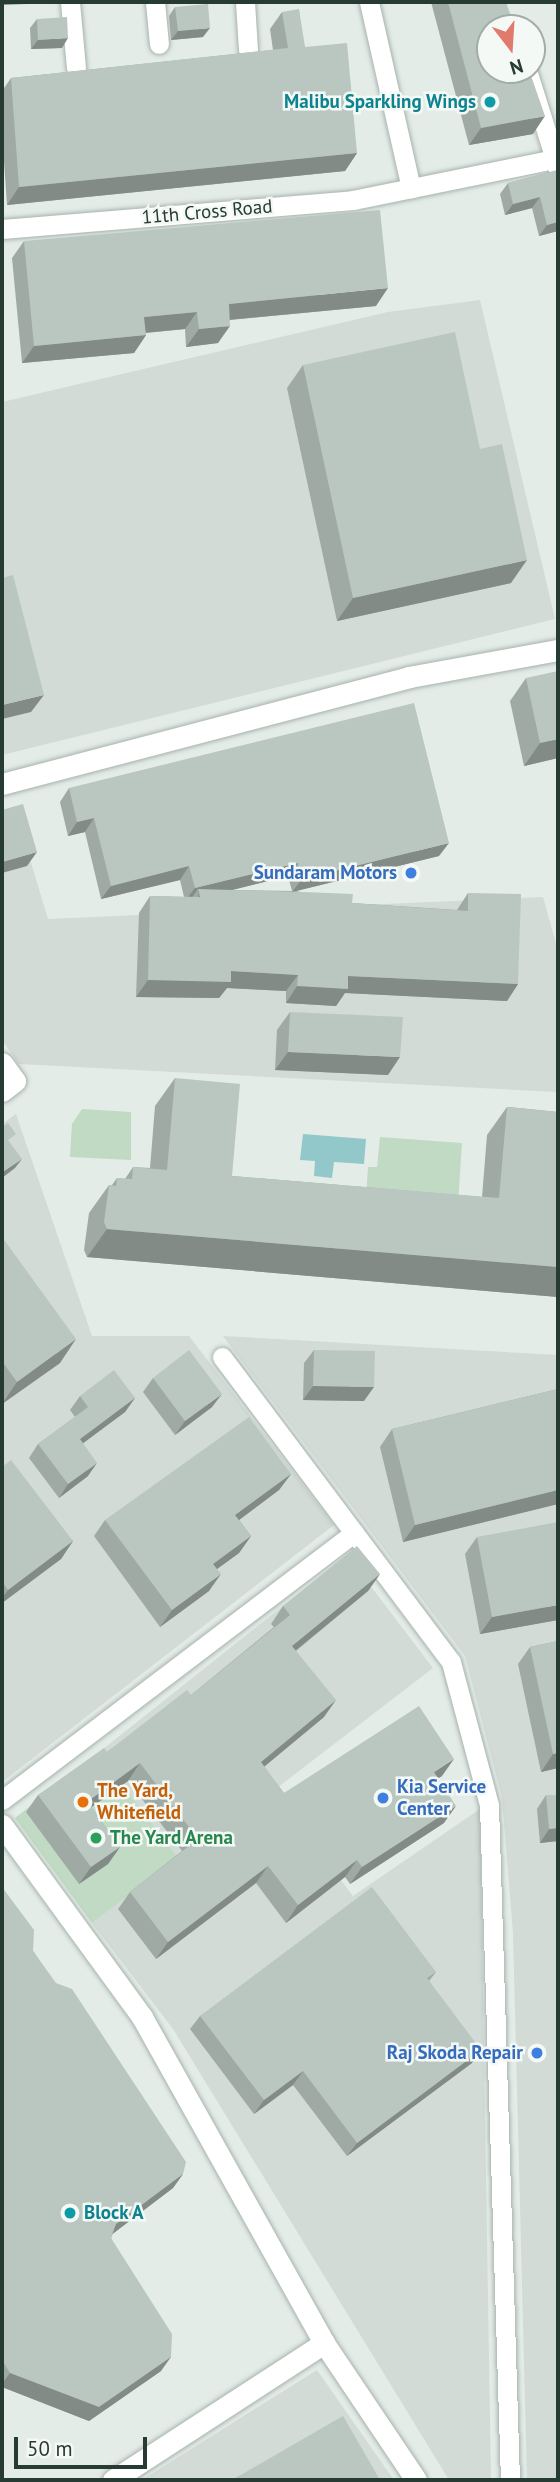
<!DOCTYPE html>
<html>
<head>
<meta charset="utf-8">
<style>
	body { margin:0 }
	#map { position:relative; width:560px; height:2482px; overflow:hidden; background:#e4ece7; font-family:"PT Sans",sans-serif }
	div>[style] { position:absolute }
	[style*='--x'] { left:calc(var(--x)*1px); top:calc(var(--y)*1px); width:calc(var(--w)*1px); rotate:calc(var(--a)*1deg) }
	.built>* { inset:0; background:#d2dbd6 }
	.green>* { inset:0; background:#c0dac3 }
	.water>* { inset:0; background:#93c8ca }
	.roads { filter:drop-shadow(0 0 2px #a7b3ad) drop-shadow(0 0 2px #a7b3ad) }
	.street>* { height:19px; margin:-9.5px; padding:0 9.5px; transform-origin:9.5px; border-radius:9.5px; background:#fff }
	.secondary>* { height:21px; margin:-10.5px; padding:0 10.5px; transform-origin:10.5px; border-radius:10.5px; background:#fff }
	.wall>* { inset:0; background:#a0aaa5 }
	.shaded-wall>* { inset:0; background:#828b86 }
	.building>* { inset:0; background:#bac6c0 }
	.dots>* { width:19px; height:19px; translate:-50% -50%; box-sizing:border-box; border:4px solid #f4f9f6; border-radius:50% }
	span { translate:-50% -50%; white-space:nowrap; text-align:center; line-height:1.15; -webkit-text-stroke:5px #f4f9f6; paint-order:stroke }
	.culture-label { font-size:19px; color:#0d838f; font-weight:700 }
	.right { translate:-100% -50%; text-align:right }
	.left { translate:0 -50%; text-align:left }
	.street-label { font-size:19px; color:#263b33 }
	.shop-label { font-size:19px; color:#366cbe; font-weight:700 }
	.food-label { font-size:19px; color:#c56008; font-weight:700 }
	.leisure-label { font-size:19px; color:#27864d; font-weight:700 }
	.frame { position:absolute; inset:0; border:4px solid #263b33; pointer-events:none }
	.north { position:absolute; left:476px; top:14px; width:70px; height:70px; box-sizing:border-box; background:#f4f9f6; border:2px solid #a2ada8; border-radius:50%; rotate:163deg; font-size:19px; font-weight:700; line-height:28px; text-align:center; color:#263b33 }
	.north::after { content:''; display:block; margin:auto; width:24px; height:32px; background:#e17a6d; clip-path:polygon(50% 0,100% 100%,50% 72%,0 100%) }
	.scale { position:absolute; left:14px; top:2437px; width:133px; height:32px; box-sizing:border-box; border:4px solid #263b33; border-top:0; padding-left:9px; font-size:21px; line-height:24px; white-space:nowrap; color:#263b33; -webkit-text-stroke:5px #f4f9f6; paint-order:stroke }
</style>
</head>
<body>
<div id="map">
	<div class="built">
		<i style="clip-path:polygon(480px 300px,555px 619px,2px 755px,2px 402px,388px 312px)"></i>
		<i style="clip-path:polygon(16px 813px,48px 919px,543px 897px,558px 951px,558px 1092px,19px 1064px,2px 1040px,2px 817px)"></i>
		<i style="clip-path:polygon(16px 1114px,92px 1336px,189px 1336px,334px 1525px,2px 1782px,2px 1124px)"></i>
		<i style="clip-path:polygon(223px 1336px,558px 1355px,558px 2480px,527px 2480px,513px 1933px,502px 1798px,465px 1656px)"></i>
		<i style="clip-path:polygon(347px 1555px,433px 1668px,273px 1791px,353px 1896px,480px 1809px,491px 2480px,449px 2480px,173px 2029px,92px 1923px,177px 1858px,98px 1753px)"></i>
		<i style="clip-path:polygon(317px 2370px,394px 2480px,142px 2480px)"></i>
	</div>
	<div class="green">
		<i style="clip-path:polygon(82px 1109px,131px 1112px,131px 1160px,70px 1157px,72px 1124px)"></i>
		<i style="clip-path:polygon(380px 1137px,462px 1143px,458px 1204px,366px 1197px,368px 1167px,377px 1167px)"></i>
		<i style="clip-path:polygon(98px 1753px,178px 1858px,92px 1923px,15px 1818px)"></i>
	</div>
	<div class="water">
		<i style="clip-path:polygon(303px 1134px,366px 1139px,364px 1164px,334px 1162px,332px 1178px,314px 1176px,315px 1161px,300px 1160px)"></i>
	</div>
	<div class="roads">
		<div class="street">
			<i style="--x:70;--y:2;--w:66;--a:84.8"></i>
			<i style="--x:155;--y:2;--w:42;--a:84.6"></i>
			<i style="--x:245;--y:2;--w:48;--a:86.4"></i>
			<i style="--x:369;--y:2;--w:191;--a:77.3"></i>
			<i style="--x:527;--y:70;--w:104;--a:72.6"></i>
			<i style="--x:2;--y:229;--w:352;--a:-4.7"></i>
			<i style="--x:353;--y:200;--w:206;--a:-11.5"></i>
			<i style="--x:222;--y:1357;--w:381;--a:53.1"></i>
			<i style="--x:451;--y:1662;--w:148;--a:75.1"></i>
			<i style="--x:489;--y:1805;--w:675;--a:88.22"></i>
			<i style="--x:2;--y:1800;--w:442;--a:-37.2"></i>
		</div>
		<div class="secondary">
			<i style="--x:2;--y:784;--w:421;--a:-14.7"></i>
			<i style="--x:409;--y:677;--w:151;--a:-10.3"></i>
			<i style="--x:2;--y:1063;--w:22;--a:54"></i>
			<i style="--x:15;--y:1081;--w:16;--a:142"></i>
			<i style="--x:2;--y:1825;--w:238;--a:53.9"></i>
			<i style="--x:142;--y:2017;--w:373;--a:60.8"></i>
			<i style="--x:324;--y:2343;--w:165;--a:56.1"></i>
			<i style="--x:113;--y:2480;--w:252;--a:-33"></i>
		</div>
	</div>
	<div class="wall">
		<i style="clip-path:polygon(431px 2px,506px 2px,533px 134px,469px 145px)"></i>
		<i style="clip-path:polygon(175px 7px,203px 37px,171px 40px,169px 16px)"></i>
		<i style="clip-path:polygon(282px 12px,305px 47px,357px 153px,345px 171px,7px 205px,2px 132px,2px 91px,11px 78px,273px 50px,270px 29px)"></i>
		<i style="clip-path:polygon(37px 19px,62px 48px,31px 49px,30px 28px)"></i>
		<i style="clip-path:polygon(558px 170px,558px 231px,539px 236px,532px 208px,505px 215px,500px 194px,508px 183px)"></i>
		<i style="clip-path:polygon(24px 241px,376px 306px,230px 320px,218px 343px,186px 347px,185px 329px,146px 333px,146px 335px,134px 353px,22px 363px,12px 258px)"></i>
		<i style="clip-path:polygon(303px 365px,480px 449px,511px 583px,337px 621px,287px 388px)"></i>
		<i style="clip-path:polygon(526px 678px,558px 758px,524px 766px,510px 701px)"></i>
		<i style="clip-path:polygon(evenodd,69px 788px,439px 856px,296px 891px,352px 903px,457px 910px,468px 893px,518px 984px,507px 1001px,345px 993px,336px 1006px,286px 1003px,286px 991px,227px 988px,219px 998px,136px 997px,139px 913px,150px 896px,184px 897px,180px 880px,101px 899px,85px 832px,68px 836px,60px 802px,69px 788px,288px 876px,292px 891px,233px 890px,288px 876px)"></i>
		<i style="clip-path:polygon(290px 1012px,388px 1075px,275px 1070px,277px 1030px)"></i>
		<i style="clip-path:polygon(175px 1078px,232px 1176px,482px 1197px,487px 1135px,507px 1107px,558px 1112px,558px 1297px,87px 1257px,84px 1250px,89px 1213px,109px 1185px,112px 1185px,117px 1178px,125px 1179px,133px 1167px,150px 1168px,155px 1106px)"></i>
		<i style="clip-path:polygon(2px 1237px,60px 1363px,2px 1404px)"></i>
		<i style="clip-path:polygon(314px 1350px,364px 1401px,303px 1400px,304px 1363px)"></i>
		<i style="clip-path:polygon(153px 1378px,212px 1407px,175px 1435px,143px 1392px)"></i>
		<i style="clip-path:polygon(558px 1389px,558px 1504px,403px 1542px,380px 1447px,392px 1429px)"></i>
		<i style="clip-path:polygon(80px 1396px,135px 1398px,125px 1412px,83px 1443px,88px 1476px,59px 1498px,29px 1458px,38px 1444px,75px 1417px,70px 1410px)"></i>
		<i style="clip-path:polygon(2px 1467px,73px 1541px,61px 1559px,2px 1603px)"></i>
		<i style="clip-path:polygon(291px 1474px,279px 1490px,239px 1520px,251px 1536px,239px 1553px,217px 1569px,209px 1591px,160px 1627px,94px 1536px,105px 1520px)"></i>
		<i style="clip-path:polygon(477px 1537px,558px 1620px,480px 1634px,465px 1554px)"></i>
		<i style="clip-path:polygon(380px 1574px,368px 1591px,296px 1651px,324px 1717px,264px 1767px,284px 1793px,442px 1776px,438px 1778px,444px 1823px,350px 1884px,345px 1877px,286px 1923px,256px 1883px,156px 1959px,118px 1909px,130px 1892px,182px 1851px,128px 1781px,91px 1807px,120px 1847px,108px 1864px,79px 1884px,26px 1812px,38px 1795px,107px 1752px,191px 1695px,274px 1627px,271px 1624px,283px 1606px)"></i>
		<i style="clip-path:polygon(558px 1641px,558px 1768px,541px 1772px,518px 1664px,530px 1647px)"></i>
		<i style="clip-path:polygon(546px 1795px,558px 1795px,558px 1841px,540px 1843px,537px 1809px)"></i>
		<i style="clip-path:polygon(2px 1887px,33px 1951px,183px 2174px,173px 2188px,113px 2233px,111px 2238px,161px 2371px,89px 2421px,2px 2387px)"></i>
		<i style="clip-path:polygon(436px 1972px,429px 1981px,472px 2063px,347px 2156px,293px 2085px,254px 2114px,190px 2029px,200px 2016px)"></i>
	</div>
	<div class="shaded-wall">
		<i style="clip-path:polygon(2px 2px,29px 2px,27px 4px,2px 5px)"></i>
		<i style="clip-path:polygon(259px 2px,276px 2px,257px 4px)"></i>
		<i style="clip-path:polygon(210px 28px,203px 37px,171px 40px,178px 31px)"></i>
		<i style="clip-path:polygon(68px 38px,62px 48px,31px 49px,38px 40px)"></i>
		<i style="clip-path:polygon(545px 116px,533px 134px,469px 145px,481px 128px)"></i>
		<i style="clip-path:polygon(357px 153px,345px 171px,7px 205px,19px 187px)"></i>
		<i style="clip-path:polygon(540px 197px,532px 208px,505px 215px,513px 204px)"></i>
		<i style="clip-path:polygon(558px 222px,558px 231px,539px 236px,547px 225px)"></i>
		<i style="clip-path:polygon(388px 288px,376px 306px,216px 321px,229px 304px)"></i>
		<i style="clip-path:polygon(197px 312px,185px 329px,132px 334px,144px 317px)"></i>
		<i style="clip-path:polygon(230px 326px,218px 343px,186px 347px,199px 329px)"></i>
		<i style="clip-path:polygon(146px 335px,134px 353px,22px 363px,34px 346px)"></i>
		<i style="clip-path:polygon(527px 560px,511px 583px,337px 621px,353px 598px)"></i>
		<i style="clip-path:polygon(44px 695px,31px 712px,2px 719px,2px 705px)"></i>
		<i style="clip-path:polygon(558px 739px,558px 758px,524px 766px,540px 743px)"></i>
		<i style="clip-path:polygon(94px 818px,85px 832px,68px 836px,77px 822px)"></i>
		<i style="clip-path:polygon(449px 843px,439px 856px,292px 892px,302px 879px)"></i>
		<i style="clip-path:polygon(37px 852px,27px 866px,2px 873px,2px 862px)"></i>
		<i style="clip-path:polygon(298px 863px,288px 876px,199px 898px,198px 889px,190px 900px,185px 901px,195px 888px)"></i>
		<i style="clip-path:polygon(189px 866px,180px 880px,101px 899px,111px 886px)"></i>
		<i style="clip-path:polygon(231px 971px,298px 975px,286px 991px,227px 988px,219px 998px,136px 997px,148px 980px)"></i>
		<i style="clip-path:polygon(348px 976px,518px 984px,507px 1001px,345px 993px,336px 1006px,286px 1003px,297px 986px)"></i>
		<i style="clip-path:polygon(288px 1052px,400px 1057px,388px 1075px,275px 1070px)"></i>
		<i style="clip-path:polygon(22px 1159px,15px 1168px,2px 1178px,2px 1175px,4px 1171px)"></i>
		<i style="clip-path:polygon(107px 1229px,558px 1267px,558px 1297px,87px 1257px)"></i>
		<i style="clip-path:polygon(76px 1339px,60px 1363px,2px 1404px,17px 1382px)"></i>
		<i style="clip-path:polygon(313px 1386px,374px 1387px,364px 1401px,303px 1400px)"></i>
		<i style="clip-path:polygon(222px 1394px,212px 1407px,175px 1435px,185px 1421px)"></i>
		<i style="clip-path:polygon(135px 1398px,125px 1412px,70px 1453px,80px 1439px)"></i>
		<i style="clip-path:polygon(97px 1463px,88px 1476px,59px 1498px,68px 1484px)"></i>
		<i style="clip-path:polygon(291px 1474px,279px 1490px,223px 1532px,235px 1515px)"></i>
		<i style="clip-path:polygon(558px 1490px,558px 1504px,403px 1542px,415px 1525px)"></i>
		<i style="clip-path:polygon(251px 1536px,239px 1553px,202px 1580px,213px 1564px)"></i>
		<i style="clip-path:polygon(73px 1541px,61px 1559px,2px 1603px,2px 1598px,8px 1590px)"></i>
		<i style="clip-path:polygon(221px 1574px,209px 1591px,160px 1627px,172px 1610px)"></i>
		<i style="clip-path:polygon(380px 1574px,368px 1591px,280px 1663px,292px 1646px)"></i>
		<i style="clip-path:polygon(558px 1605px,558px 1620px,480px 1634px,492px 1617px)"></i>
		<i style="clip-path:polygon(336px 1700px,324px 1717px,249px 1779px,261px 1762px)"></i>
		<i style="clip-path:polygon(558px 1753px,558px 1768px,541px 1772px,553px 1754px)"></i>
		<i style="clip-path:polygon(454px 1759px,442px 1776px,422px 1789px,434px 1772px)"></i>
		<i style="clip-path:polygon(140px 1763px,128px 1781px,75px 1819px,87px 1802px)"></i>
		<i style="clip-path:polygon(456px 1806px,444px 1823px,350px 1884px,362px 1867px)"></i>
		<i style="clip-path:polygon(558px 1828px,558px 1841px,540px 1843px,549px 1829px)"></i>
		<i style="clip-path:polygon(120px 1847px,108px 1864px,79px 1884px,91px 1867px)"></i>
		<i style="clip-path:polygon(357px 1860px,345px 1877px,286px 1923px,298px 1905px)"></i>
		<i style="clip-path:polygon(268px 1866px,256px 1883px,156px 1959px,168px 1942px)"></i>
		<i style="clip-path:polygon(481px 2050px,472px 2063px,347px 2156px,357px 2143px)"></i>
		<i style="clip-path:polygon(303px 2071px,293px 2085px,254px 2114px,264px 2100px)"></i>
		<i style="clip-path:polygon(183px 2174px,173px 2188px,106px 2239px,116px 2224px)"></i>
		<i style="clip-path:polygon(171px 2357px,161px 2371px,89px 2421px,2px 2387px,2px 2384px,10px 2373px)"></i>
	</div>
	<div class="building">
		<i style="clip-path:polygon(448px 2px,506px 2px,515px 28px,490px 28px,490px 70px,529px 70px,545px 116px,481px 128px)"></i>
		<i style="clip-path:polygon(208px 4px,210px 28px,178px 31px,175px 7px)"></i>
		<i style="clip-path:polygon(299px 9px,305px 47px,347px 43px,357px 153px,19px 187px,11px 78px,288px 48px,282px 12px)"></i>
		<i style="clip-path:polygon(67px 17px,68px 38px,38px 40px,37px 19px)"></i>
		<i style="clip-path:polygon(558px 170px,558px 222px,547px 225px,540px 197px,513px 204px,508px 183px)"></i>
		<i style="clip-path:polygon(380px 210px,388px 288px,229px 304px,230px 326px,199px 329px,197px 312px,144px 317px,146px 335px,34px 346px,24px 241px)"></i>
		<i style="clip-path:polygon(455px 332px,480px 449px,502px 444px,527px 560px,353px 598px,303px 365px)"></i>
		<i style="clip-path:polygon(13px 575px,44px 695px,2px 705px,2px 578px)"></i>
		<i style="clip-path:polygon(558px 671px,558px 739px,540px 743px,526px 678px)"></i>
		<i style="clip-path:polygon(414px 703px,449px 843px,302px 879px,298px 863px,195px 888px,189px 866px,111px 886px,94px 818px,77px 822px,69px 788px)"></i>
		<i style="clip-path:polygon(23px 804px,37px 852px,2px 862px,2px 810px)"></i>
		<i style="clip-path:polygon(198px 889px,303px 892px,353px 894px,352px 903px,468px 911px,468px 893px,521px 894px,518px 984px,348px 976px,348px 989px,297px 986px,298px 975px,231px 971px,231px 982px,148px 980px,150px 896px,200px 897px)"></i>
		<i style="clip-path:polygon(290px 1012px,403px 1017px,400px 1057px,288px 1052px)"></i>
		<i style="clip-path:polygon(175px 1078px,240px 1084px,232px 1176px,499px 1198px,507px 1107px,558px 1112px,558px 1267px,107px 1229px,104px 1222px,109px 1185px,116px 1186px,117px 1178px,132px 1179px,133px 1167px,167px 1170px)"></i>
		<i style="clip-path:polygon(8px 1123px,16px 1134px,8px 1140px,22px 1159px,4px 1171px,2px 1168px,2px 1127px)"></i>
		<i style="clip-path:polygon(2px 1237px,76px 1339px,17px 1382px,2px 1361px)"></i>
		<i style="clip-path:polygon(189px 1350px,222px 1394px,185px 1421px,153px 1378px)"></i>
		<i style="clip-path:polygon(314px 1350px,375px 1351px,374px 1387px,313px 1386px)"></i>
		<i style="clip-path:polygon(114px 1370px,135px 1398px,80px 1439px,97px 1463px,68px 1484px,38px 1444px,88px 1407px,80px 1396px)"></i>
		<i style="clip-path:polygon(558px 1389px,558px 1490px,415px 1525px,392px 1429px)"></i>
		<i style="clip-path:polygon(249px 1417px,291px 1474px,235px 1515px,251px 1536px,213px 1564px,221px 1574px,172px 1610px,105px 1520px)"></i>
		<i style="clip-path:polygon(11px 1460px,73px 1541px,8px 1590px,2px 1582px,2px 1467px)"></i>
		<i style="clip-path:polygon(558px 1522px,558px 1605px,492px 1617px,477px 1537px)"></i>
		<i style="clip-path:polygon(357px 1546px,380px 1574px,292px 1646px,336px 1700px,261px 1762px,284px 1793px,419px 1706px,454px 1759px,434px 1772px,456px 1806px,362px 1867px,357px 1860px,298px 1905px,268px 1866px,168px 1942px,130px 1892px,198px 1839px,140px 1763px,87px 1802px,120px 1847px,91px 1867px,38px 1795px,104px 1748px,107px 1752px,187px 1690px,191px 1695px,290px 1615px,283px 1606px)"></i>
		<i style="clip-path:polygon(558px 1641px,558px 1753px,553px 1754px,530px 1647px)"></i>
		<i style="clip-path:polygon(546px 1795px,558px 1795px,558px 1828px,549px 1829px)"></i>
		<i style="clip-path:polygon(2px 1887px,34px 1930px,33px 1951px,56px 1983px,72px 1989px,186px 2162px,183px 2174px,116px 2224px,111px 2238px,172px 2334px,171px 2357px,99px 2407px,10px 2373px,2px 2360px)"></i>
		<i style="clip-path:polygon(372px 1887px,436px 1972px,427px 1978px,481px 2050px,357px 2143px,303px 2071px,264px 2100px,200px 2016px)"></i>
		<i style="clip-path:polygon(343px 2416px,380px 2480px,232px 2480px)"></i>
	</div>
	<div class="dots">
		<i style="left:490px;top:102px;background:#0f9aa8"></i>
		<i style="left:411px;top:873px;background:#3f7fe0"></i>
		<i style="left:383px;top:1798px;background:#3f7fe0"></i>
		<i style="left:83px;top:1802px;background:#e8710a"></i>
		<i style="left:96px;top:1838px;background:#2e9e5b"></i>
		<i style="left:537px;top:2053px;background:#3f7fe0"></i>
		<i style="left:70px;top:2213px;background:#0f9aa8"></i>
	</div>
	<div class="culture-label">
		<span class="right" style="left:476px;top:102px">Malibu Sparkling Wings</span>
		<span class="left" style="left:84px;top:2213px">Block A</span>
	</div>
	<div class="street-label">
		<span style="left:207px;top:212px;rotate:-5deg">11th Cross Road</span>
	</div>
	<div class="shop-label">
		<span class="right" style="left:397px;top:873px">Sundaram Motors</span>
		<span class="left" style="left:397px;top:1798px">Kia Service<br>Center</span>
		<span class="right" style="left:523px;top:2053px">Raj Skoda Repair</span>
	</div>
	<div class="food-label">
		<span class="left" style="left:97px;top:1802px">The Yard,<br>Whitefield</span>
	</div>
	<div class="leisure-label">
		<span class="left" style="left:110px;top:1838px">The Yard Arena</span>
	</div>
	<div class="frame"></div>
	<div class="north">N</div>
	<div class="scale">50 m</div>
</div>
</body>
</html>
